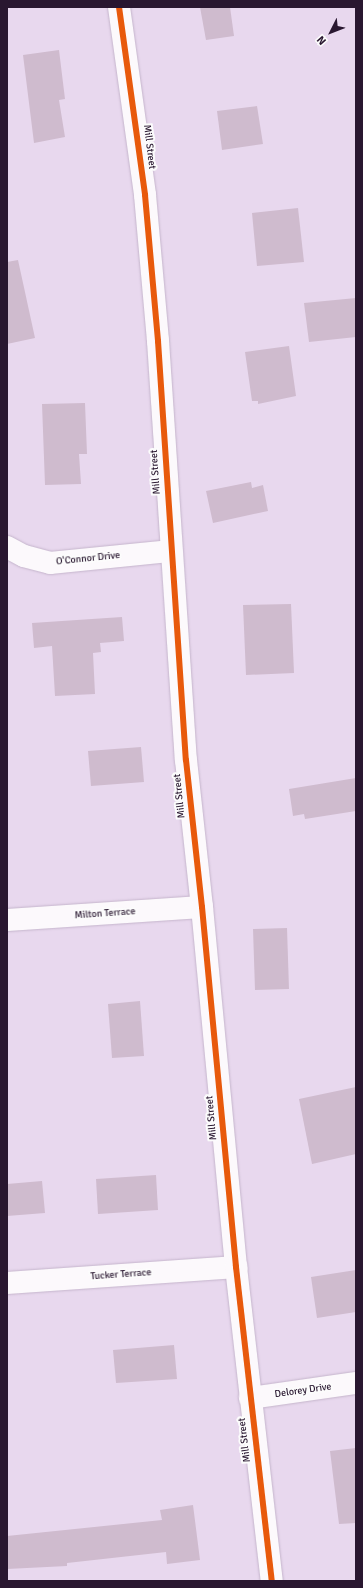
<!DOCTYPE html>
<html>
<head>
<meta charset="utf-8">
<style>
	body { margin:0 }
	#map { position:relative; width:363px; height:1588px; overflow:hidden; background:#e8d8ee; font-family:Signika,sans-serif }
	div>[style] { position:absolute }
	[style*='--x'] { left:calc(var(--x)*1px); top:calc(var(--y)*1px); width:calc(var(--w)*1px); rotate:calc(var(--a)*1deg) }
	.building>* { inset:0; background:#cfbbce }
	.roads { filter:drop-shadow(0 0 1px #c5b5cc) drop-shadow(0 0 1px #c5b5cc) }
	.minor>* { height:22px; margin:-11px; padding:0 11px; transform-origin:11px; border-radius:11px; background:#fcf9fc }
	.tertiary>* { height:22px; margin:-11px; padding:0 11px; transform-origin:11px; border-radius:11px; background:#fcf9fc }
	.cycleway>* { height:6px; margin:-3px; padding:0 3px; transform-origin:3px; border-radius:3px; background:#e8590c }
	span { translate:-50% -50%; white-space:nowrap; text-align:center; line-height:1.15; -webkit-text-stroke:4px #fcfcfc; paint-order:stroke }
	.street-label { font-size:10px; color:#291730 }
	.frame { position:absolute; inset:0; border:8px solid #291730; pointer-events:none }
	.north { position:absolute; left:311px; top:12px; width:40px; height:40px; -webkit-text-stroke:3px #fcfcfc; paint-order:stroke; rotate:228deg; font-size:11px; font-weight:700; line-height:16px; text-align:center; color:#291730 }
	.north::after { content:''; display:block; margin:auto; width:14px; height:18px; background:#291730; clip-path:polygon(50% 0,100% 100%,50% 72%,0 100%) }
</style>
</head>
<body>
<div id="map">
	<div class="building">
		<i style="clip-path:polygon(200px 7px,230px 7px,234px 36px,206px 40px)"></i>
		<i style="clip-path:polygon(59px 50px,65px 99px,59px 100px,65px 137px,34px 143px,23px 55px)"></i>
		<i style="clip-path:polygon(257px 106px,263px 144px,222px 150px,217px 111px)"></i>
		<i style="clip-path:polygon(298px 208px,304px 262px,257px 266px,252px 213px)"></i>
		<i style="clip-path:polygon(18px 260px,35px 338px,7px 344px,7px 262px)"></i>
		<i style="clip-path:polygon(356px 298px,356px 337px,309px 342px,304px 303px)"></i>
		<i style="clip-path:polygon(289px 346px,296px 396px,258px 404px,258px 401px,252px 401px,245px 352px)"></i>
		<i style="clip-path:polygon(85px 403px,87px 454px,79px 454px,81px 484px,45px 485px,42px 404px)"></i>
		<i style="clip-path:polygon(251px 482px,252px 488px,263px 485px,268px 511px,213px 523px,206px 491px)"></i>
		<i style="clip-path:polygon(291px 604px,294px 673px,246px 675px,243px 605px)"></i>
		<i style="clip-path:polygon(122px 617px,124px 641px,100px 643px,101px 652px,93px 653px,95px 694px,55px 696px,52px 646px,34px 648px,32px 623px)"></i>
		<i style="clip-path:polygon(141px 747px,144px 782px,91px 786px,88px 751px)"></i>
		<i style="clip-path:polygon(356px 778px,356px 811px,305px 819px,304px 814px,293px 816px,289px 789px)"></i>
		<i style="clip-path:polygon(287px 928px,289px 989px,255px 990px,253px 929px)"></i>
		<i style="clip-path:polygon(140px 1001px,144px 1056px,112px 1058px,108px 1004px)"></i>
		<i style="clip-path:polygon(356px 1087px,356px 1154px,312px 1164px,299px 1099px)"></i>
		<i style="clip-path:polygon(156px 1175px,158px 1210px,98px 1214px,96px 1179px)"></i>
		<i style="clip-path:polygon(42px 1181px,45px 1213px,7px 1216px,7px 1184px)"></i>
		<i style="clip-path:polygon(356px 1270px,356px 1312px,317px 1318px,311px 1277px)"></i>
		<i style="clip-path:polygon(174px 1345px,177px 1379px,116px 1383px,113px 1350px)"></i>
		<i style="clip-path:polygon(356px 1448px,356px 1523px,339px 1524px,330px 1451px)"></i>
		<i style="clip-path:polygon(193px 1505px,200px 1560px,167px 1564px,166px 1552px,67px 1563px,67px 1566px,7px 1569px,7px 1536px,162px 1520px,160px 1510px)"></i>
	</div>
	<div class="roads">
		<div class="minor">
			<i style="--x:7;--y:547;--w:19;--a:28"></i>
			<i style="--x:24;--y:556;--w:27;--a:15"></i>
			<i style="--x:50;--y:563;--w:122;--a:-5.7"></i>
			<i style="--x:7;--y:920;--w:195;--a:-3.8"></i>
			<i style="--x:7;--y:1283;--w:230;--a:-4"></i>
			<i style="--x:250;--y:1398;--w:107;--a:-8.1"></i>
		</div>
		<div class="tertiary">
			<i style="--x:119;--y:7;--w:190;--a:82.1"></i>
			<i style="--x:145;--y:195;--w:147;--a:84.9"></i>
			<i style="--x:158;--y:341;--w:420;--a:86.2"></i>
			<i style="--x:186;--y:760;--w:148;--a:83.8"></i>
			<i style="--x:202;--y:907;--w:362;--a:84.6"></i>
			<i style="--x:236;--y:1267;--w:316;--a:83.5"></i>
		</div>
	</div>
	<div class="cycleway">
		<i style="--x:119;--y:7;--w:190;--a:82.1"></i>
		<i style="--x:145;--y:195;--w:147;--a:84.9"></i>
		<i style="--x:158;--y:341;--w:420;--a:86.2"></i>
		<i style="--x:186;--y:760;--w:148;--a:83.8"></i>
		<i style="--x:202;--y:907;--w:362;--a:84.6"></i>
		<i style="--x:236;--y:1267;--w:316;--a:83.5"></i>
	</div>
	<div class="street-label">
		<span style="left:149px;top:147px;rotate:83deg">Mill Street</span>
		<span style="left:156px;top:472px;rotate:-94deg">Mill Street</span>
		<span style="left:88px;top:559px;rotate:-6deg">O'Connor Drive</span>
		<span style="left:180px;top:796px;rotate:-96deg">Mill Street</span>
		<span style="left:105px;top:914px;rotate:-4deg">Milton Terrace</span>
		<span style="left:212px;top:1118px;rotate:-95deg">Mill Street</span>
		<span style="left:121px;top:1275px;rotate:-4deg">Tucker Terrace</span>
		<span style="left:303px;top:1391px;rotate:-8deg">Delorey Drive</span>
		<span style="left:245px;top:1440px;rotate:-97deg">Mill Street</span>
	</div>
	<div class="frame"></div>
	<div class="north">N</div>
</div>
</body>
</html>
